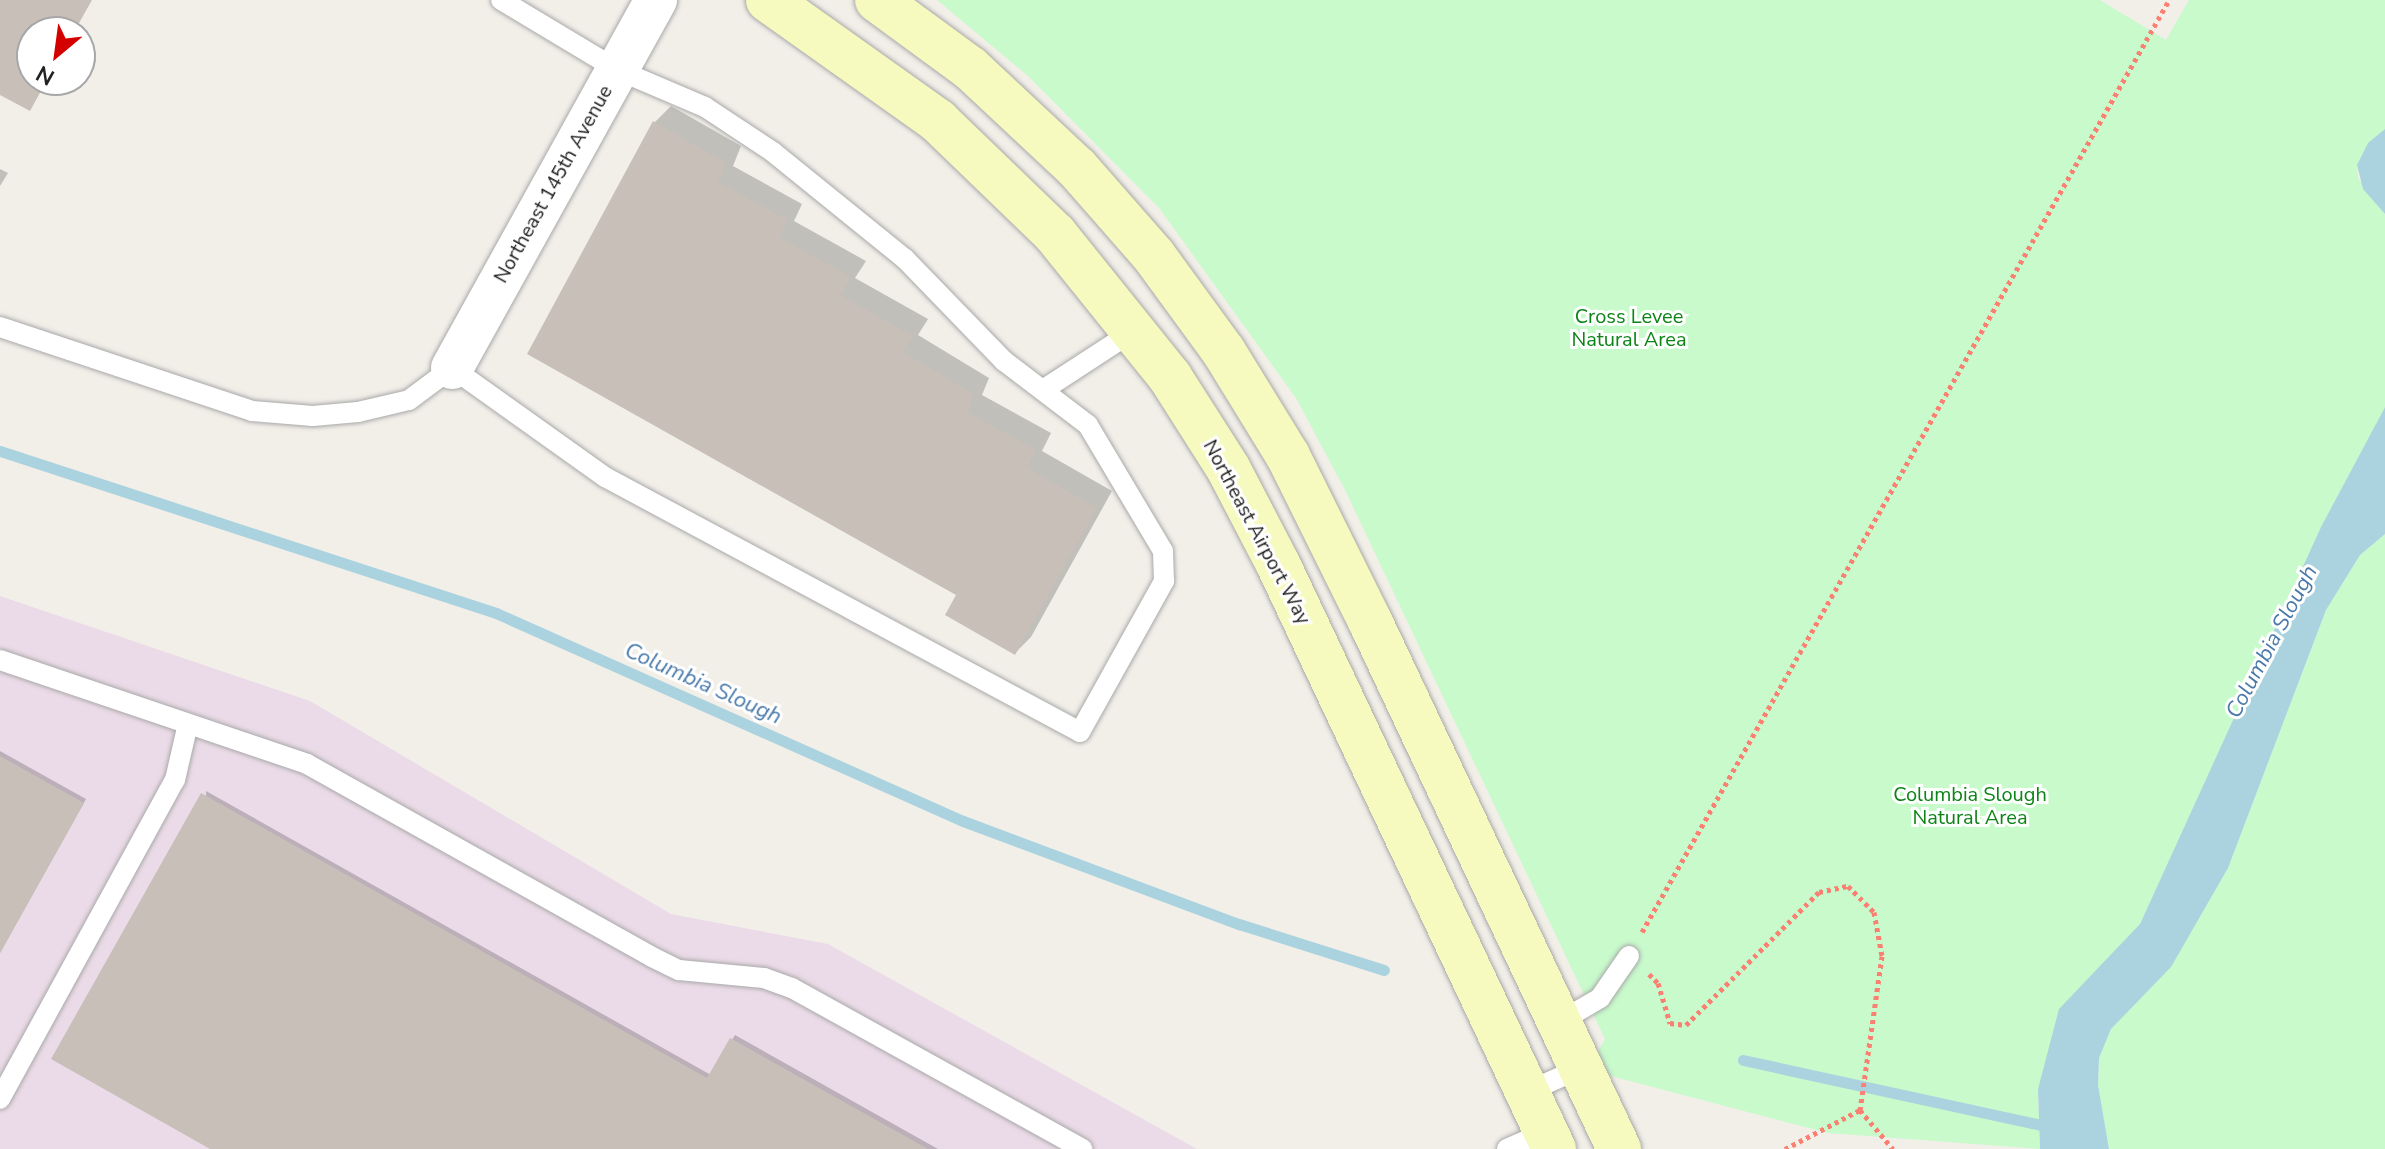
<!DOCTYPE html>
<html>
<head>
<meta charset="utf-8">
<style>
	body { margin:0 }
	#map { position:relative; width:2385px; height:1149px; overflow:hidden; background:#f2efe9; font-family:"Nunito Sans",sans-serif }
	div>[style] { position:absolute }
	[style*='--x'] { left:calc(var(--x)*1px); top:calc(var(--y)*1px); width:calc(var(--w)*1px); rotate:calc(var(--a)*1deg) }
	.industrial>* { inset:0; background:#ebdbe8 }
	.park>* { inset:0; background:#c8facc }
	.water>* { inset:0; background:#aad3df }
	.shadow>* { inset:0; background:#0003 }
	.stream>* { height:11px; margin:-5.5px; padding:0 5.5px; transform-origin:5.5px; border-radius:5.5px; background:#aad3df }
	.building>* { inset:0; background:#c7bfb8 }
	.path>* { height:5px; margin-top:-2.5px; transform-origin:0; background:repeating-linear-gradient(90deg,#fa8072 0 4px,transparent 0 8px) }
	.roads { filter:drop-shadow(0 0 2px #a9a9a9) drop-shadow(0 0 2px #a9a9a9) }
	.service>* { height:20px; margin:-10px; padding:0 10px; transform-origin:10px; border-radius:10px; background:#fff }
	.minor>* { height:42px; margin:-21px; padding:0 21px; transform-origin:21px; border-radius:21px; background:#fff }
	.secondary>* { height:44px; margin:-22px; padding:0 22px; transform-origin:22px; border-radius:22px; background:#f7fabf }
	span { translate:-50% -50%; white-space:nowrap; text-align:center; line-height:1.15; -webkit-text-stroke:6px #fff; paint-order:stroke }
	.street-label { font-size:20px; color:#222 }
	.park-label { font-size:20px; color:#0c8416 }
	.water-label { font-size:22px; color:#4a7aab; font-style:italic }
	.north { position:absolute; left:16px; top:16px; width:80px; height:80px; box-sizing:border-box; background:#fff; border:2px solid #a7a7a7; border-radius:50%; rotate:209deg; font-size:22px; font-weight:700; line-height:32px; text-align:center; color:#222 }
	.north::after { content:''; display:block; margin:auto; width:28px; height:36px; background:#d40000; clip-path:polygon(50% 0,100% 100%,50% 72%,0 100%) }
</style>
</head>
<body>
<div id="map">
	<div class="industrial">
		<i style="clip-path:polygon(0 596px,310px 701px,671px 914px,828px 944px,1197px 1149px,0 1149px)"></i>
	</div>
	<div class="park">
		<i style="clip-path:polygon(937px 0,2100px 0,2166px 40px,2189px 0,2385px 0,2385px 129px,2357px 165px,2358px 178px,2385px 214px,2385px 407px,2321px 527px,2140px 924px,2114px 953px,2038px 1089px,2040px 1149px,1828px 1133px,1588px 1070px,1605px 1039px,1345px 490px,1296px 398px,1159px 208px,1029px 77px)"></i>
		<i style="clip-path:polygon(2385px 534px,2385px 1149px,2109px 1149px,2098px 1086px,2099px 1058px,2111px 1029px,2171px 966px,2228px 868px,2326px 610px,2360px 555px)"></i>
	</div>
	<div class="water">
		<i style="clip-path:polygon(2385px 129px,2385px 214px,2363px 189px,2357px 165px,2368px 143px)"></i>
		<i style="clip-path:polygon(2385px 407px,2385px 534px,2360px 555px,2326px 610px,2228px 868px,2171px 967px,2111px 1029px,2099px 1058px,2098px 1085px,2109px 1149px,2040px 1149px,2038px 1089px,2059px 1009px,2140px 924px,2321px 527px)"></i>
	</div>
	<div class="shadow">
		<i style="clip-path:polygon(671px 106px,741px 146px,733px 166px,802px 204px,794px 221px,866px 261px,855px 278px,928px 319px,918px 335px,989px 378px,982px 395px,1051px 433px,1042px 451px,1112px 491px,1031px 637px,1015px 653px,959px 595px,655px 122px)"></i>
		<i style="clip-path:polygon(0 169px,8px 173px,0 186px)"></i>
		<i style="clip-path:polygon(0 751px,86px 799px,0 953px)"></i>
		<i style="clip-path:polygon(206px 791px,711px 1075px,735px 1035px,938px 1149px,214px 1149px)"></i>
	</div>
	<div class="stream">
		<i style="--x:0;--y:451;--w:522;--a:18.09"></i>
		<i style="--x:496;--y:613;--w:511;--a:24.01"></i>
		<i style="--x:963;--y:821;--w:295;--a:20.5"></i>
		<i style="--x:1239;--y:924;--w:152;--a:17.6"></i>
		<i style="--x:1743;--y:1060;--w:315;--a:12.3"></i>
	</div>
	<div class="building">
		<i style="clip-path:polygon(0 0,92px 0,74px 32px,32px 32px,32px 80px,47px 80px,30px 111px,0 95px)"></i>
		<i style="clip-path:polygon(653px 121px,726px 163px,718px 182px,788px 220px,779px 237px,851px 277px,840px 295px,913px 336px,903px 352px,974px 394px,967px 412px,1036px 450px,1027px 468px,1097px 508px,1015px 655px,945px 615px,956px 595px,527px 354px)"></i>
		<i style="clip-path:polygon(0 756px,84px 803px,0 953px)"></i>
		<i style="clip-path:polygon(201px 793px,707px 1078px,730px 1038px,928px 1149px,210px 1149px,51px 1059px)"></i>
	</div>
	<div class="path">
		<i style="--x:1642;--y:932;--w:1071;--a:-60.51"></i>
		<i style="--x:1649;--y:974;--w:13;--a:45"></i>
		<i style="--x:1658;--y:983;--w:42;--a:73.3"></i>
		<i style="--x:1670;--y:1023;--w:16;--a:7"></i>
		<i style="--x:1686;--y:1025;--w:188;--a:-45"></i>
		<i style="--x:1819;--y:892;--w:30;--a:-12"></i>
		<i style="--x:1848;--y:886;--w:37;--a:45"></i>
		<i style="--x:1874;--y:912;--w:45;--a:79.7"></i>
		<i style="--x:1882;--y:956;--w:156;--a:98.1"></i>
		<i style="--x:1860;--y:1110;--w:51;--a:49.8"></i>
		<i style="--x:1785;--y:1149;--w:85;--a:-27.5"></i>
	</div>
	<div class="roads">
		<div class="service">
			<i style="--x:0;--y:327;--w:266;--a:18.4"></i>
			<i style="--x:252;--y:411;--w:61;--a:4.7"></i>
			<i style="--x:313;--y:416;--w:45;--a:-5.1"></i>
			<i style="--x:358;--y:412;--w:52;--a:-13.2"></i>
			<i style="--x:409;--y:400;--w:54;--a:-36.7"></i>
			<i style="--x:452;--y:368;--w:188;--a:35.5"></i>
			<i style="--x:605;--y:477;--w:539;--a:28.23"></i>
			<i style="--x:1080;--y:732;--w:173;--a:-60.9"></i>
			<i style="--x:1164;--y:581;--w:30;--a:-92"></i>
			<i style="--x:1163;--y:551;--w:147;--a:-120.8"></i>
			<i style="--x:1088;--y:425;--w:106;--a:-142.7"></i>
			<i style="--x:1004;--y:361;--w:142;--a:-134.1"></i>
			<i style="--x:905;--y:259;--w:170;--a:-141"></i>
			<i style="--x:773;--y:152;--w:82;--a:-146.5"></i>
			<i style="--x:705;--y:107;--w:97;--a:-156.9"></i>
			<i style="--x:616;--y:69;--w:134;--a:-149"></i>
			<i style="--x:1046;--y:388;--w:106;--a:-33.1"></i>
			<i style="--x:0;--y:660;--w:324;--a:18.7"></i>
			<i style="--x:307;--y:764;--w:395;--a:29.2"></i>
			<i style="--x:652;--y:957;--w:30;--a:26"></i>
			<i style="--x:679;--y:970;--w:85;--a:5.4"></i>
			<i style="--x:764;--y:978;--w:30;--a:20"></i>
			<i style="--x:792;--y:988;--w:332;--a:29"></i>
			<i style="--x:1559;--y:1022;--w:48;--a:-30.3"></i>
			<i style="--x:1600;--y:998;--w:51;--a:-55.4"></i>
			<i style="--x:1527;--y:1092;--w:59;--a:-24"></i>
			<i style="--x:0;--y:1099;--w:364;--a:-61.3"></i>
			<i style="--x:175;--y:780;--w:53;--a:-77"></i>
			<i style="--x:1507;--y:1149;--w:43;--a:-23.6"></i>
		</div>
		<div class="minor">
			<i style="--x:452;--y:368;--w:421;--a:-61"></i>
		</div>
		<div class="secondary">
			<i style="--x:768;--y:0;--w:209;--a:35.4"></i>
			<i style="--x:938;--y:121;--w:163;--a:44"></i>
			<i style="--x:1055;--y:234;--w:184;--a:51.2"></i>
			<i style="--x:1170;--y:377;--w:108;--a:57.5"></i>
			<i style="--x:1228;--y:468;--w:108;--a:62.5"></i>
			<i style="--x:1278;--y:564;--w:647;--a:64.74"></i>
			<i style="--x:877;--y:0;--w:115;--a:36.2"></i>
			<i style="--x:970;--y:68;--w:146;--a:43.1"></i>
			<i style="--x:1077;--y:168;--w:117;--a:48.8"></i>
			<i style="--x:1154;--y:256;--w:119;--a:53.9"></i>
			<i style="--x:1224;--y:352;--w:122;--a:58.4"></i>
			<i style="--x:1288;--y:456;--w:184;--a:63.6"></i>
			<i style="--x:1370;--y:621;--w:584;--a:64.75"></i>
		</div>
	</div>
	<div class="street-label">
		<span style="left:553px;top:184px;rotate:-61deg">Northeast 145th Avenue</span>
		<span style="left:1257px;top:532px;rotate:62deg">Northeast Airport Way</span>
	</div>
	<div class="park-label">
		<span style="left:1629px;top:328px">Cross Levee<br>Natural Area</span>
		<span style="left:1970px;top:806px">Columbia Slough<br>Natural Area</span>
	</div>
	<div class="water-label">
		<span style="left:2272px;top:642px;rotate:-62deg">Columbia Slough</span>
		<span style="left:703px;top:684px;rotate:24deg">Columbia Slough</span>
	</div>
	<div class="north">N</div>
</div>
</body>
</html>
